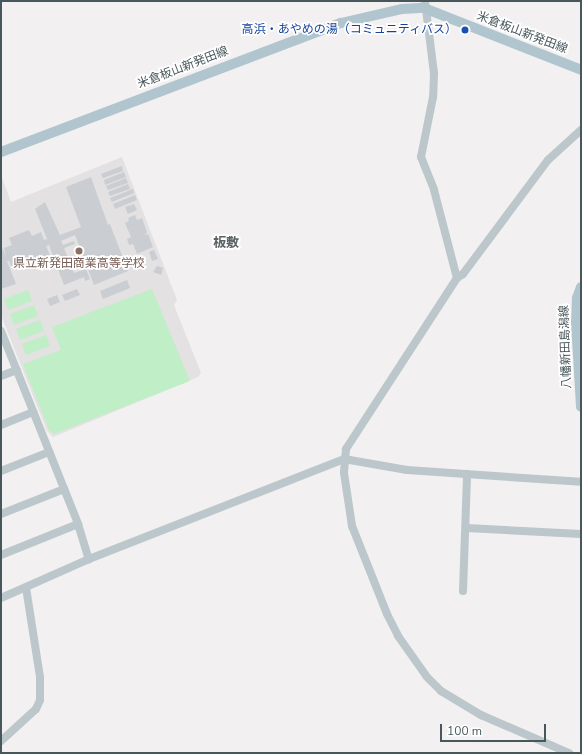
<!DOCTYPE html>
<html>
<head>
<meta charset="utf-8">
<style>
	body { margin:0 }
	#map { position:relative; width:582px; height:754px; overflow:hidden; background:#f2f0f0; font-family:"Nunito Sans","Noto Sans JP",sans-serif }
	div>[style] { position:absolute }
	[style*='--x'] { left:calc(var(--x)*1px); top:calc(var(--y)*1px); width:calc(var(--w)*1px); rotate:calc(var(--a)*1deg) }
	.education>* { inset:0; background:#e3e1e1 }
	.green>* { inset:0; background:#c0eec7 }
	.building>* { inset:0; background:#caced2 }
	.minor>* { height:8px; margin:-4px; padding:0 4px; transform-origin:4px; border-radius:4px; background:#bcc7cc }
	.major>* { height:10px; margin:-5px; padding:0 5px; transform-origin:5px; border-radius:5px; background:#b0c5cd }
	.dots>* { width:11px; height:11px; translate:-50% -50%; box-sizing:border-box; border:2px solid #fff; border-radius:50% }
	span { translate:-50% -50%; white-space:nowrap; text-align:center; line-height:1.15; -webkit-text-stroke:3.5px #fff; paint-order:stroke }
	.transit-label { font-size:12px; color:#164399 }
	.right { translate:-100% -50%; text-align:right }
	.street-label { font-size:12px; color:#48575c }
	.education-label { font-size:12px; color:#785e54 }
	.neighbourhood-label { font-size:13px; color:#5c6264; font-weight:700 }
	.frame { position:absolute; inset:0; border:2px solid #48575c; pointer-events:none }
	.scale { position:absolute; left:440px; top:724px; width:106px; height:18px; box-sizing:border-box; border:2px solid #48575c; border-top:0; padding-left:5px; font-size:12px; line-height:14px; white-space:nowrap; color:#48575c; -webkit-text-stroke:3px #fff; paint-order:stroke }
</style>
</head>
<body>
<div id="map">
	<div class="education">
		<i style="clip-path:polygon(122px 157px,177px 300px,174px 305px,201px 373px,198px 377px,53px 437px,47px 431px,1px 315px,1px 175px,11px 202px)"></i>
	</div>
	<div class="green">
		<i style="clip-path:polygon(152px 289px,190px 381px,54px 434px,49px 430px,23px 364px,61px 350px,52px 327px)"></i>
		<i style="clip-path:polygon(28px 290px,32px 301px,8px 310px,4px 299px)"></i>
		<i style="clip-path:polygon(34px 305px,38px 316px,14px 325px,10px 314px)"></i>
		<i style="clip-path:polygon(40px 320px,44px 331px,20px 340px,16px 329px)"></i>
		<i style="clip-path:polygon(46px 335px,50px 346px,26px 355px,22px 344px)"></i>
	</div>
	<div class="building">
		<i style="clip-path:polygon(122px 166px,123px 171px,103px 178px,101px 174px)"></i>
		<i style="clip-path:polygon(124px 172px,126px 177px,105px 185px,104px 180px)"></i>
		<i style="clip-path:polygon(91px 177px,108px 225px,110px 224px,128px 271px,94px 285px,75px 235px,61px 241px,63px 245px,74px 241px,75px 244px,64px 248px,74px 273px,86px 269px,90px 279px,85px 281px,84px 277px,64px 285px,49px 245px,46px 246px,50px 255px,12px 269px,9px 261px,7px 261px,16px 284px,1px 289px,1px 245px,6px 257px,4px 248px,12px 245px,9px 238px,29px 230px,32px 236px,41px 232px,44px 240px,47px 239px,35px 209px,45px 202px,60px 235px,81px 227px,66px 187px)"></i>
		<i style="clip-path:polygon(126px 178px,128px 183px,108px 190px,106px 186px)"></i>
		<i style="clip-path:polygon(128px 184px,130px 189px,110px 196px,108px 192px)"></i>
		<i style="clip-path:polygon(133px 189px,134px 193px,112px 202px,110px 198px)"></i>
		<i style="clip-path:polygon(135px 195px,137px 200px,115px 209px,113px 204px)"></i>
		<i style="clip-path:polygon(134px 204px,137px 210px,128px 214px,125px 207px)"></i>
		<i style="clip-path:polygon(135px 215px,137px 220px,142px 218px,147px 232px,145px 235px,148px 234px,153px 247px,137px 254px,133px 244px,129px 245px,127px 239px,131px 237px,125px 223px,129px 221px,128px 218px)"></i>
		<i style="clip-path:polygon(154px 250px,158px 259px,152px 261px,149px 252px)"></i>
		<i style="clip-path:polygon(136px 258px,140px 266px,136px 267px,132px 260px)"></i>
		<i style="clip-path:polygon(157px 266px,163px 268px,161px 275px,153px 272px)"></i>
		<i style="clip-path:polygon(127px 280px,130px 288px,103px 299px,100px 291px)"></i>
		<i style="clip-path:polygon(77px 289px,80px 295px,65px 301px,62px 295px)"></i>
		<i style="clip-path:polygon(57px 295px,60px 302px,50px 306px,47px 299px)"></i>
	</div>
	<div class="minor">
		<i style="--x:425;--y:1;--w:73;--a:82.9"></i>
		<i style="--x:434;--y:73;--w:24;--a:92"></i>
		<i style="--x:433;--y:97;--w:61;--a:101.3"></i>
		<i style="--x:421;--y:157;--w:35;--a:68"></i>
		<i style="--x:434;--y:190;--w:91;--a:75.4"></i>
		<i style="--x:457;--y:278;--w:204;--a:123"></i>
		<i style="--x:346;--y:449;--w:24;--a:95"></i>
		<i style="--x:344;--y:473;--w:54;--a:81.4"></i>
		<i style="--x:352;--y:526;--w:95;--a:68.3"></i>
		<i style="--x:387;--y:614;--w:25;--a:63"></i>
		<i style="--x:398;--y:636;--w:50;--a:54.7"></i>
		<i style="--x:427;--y:677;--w:20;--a:45"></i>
		<i style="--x:441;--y:691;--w:47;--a:31"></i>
		<i style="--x:481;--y:715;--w:96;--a:23.4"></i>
		<i style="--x:457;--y:278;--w:7;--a:-34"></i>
		<i style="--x:463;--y:274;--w:142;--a:-53.3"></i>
		<i style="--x:548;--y:160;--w:45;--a:-42.3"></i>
		<i style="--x:1;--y:331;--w:208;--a:68.2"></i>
		<i style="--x:78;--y:524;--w:37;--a:73"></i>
		<i style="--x:1;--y:376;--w:17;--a:-21"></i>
		<i style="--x:1;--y:425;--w:35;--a:-22"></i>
		<i style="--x:1;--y:471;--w:52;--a:-21.6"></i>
		<i style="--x:1;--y:514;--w:68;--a:-21.6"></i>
		<i style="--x:467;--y:528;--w:114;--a:3"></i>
		<i style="--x:1;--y:555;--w:83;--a:-21.9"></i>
		<i style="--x:463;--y:591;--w:117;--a:-88"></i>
		<i style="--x:1;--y:598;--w:96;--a:-23.9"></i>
		<i style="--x:89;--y:559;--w:274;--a:-21.4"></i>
		<i style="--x:344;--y:459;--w:64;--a:9.9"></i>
		<i style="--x:407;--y:470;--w:174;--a:3.9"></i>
		<i style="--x:1;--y:741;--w:47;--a:-42.4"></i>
		<i style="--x:36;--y:709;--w:10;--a:-66"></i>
		<i style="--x:40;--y:700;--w:23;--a:-90"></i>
		<i style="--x:40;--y:677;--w:90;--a:-98.9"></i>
	</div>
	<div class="major">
		<i style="--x:1;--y:152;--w:364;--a:-20.8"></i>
		<i style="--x:341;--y:23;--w:63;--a:-12.9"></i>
		<i style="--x:402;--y:9;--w:22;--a:-3"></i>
		<i style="--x:424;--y:8;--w:169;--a:21.5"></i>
		<i style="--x:581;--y:287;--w:12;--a:110"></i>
		<i style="--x:577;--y:298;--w:24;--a:92"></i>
		<i style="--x:576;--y:322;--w:85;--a:86.6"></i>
	</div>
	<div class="dots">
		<i style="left:465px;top:30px;background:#1a4fb4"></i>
		<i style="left:79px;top:251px;background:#8d6e63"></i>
	</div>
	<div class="transit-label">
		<span class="right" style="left:457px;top:30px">高浜・あやめの湯（コミュニティバス）</span>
	</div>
	<div class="street-label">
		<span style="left:522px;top:33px;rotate:21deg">米倉板山新発田線</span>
		<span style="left:183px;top:68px;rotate:-21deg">米倉板山新発田線</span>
		<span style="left:566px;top:347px;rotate:-92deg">八幡新田島潟線</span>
	</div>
	<div class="education-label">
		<span style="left:79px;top:264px">県立新発田商業高等学校</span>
	</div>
	<div class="neighbourhood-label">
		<span style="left:226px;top:243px">板敷</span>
	</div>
	<div class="frame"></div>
	<div class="scale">100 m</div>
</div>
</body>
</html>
